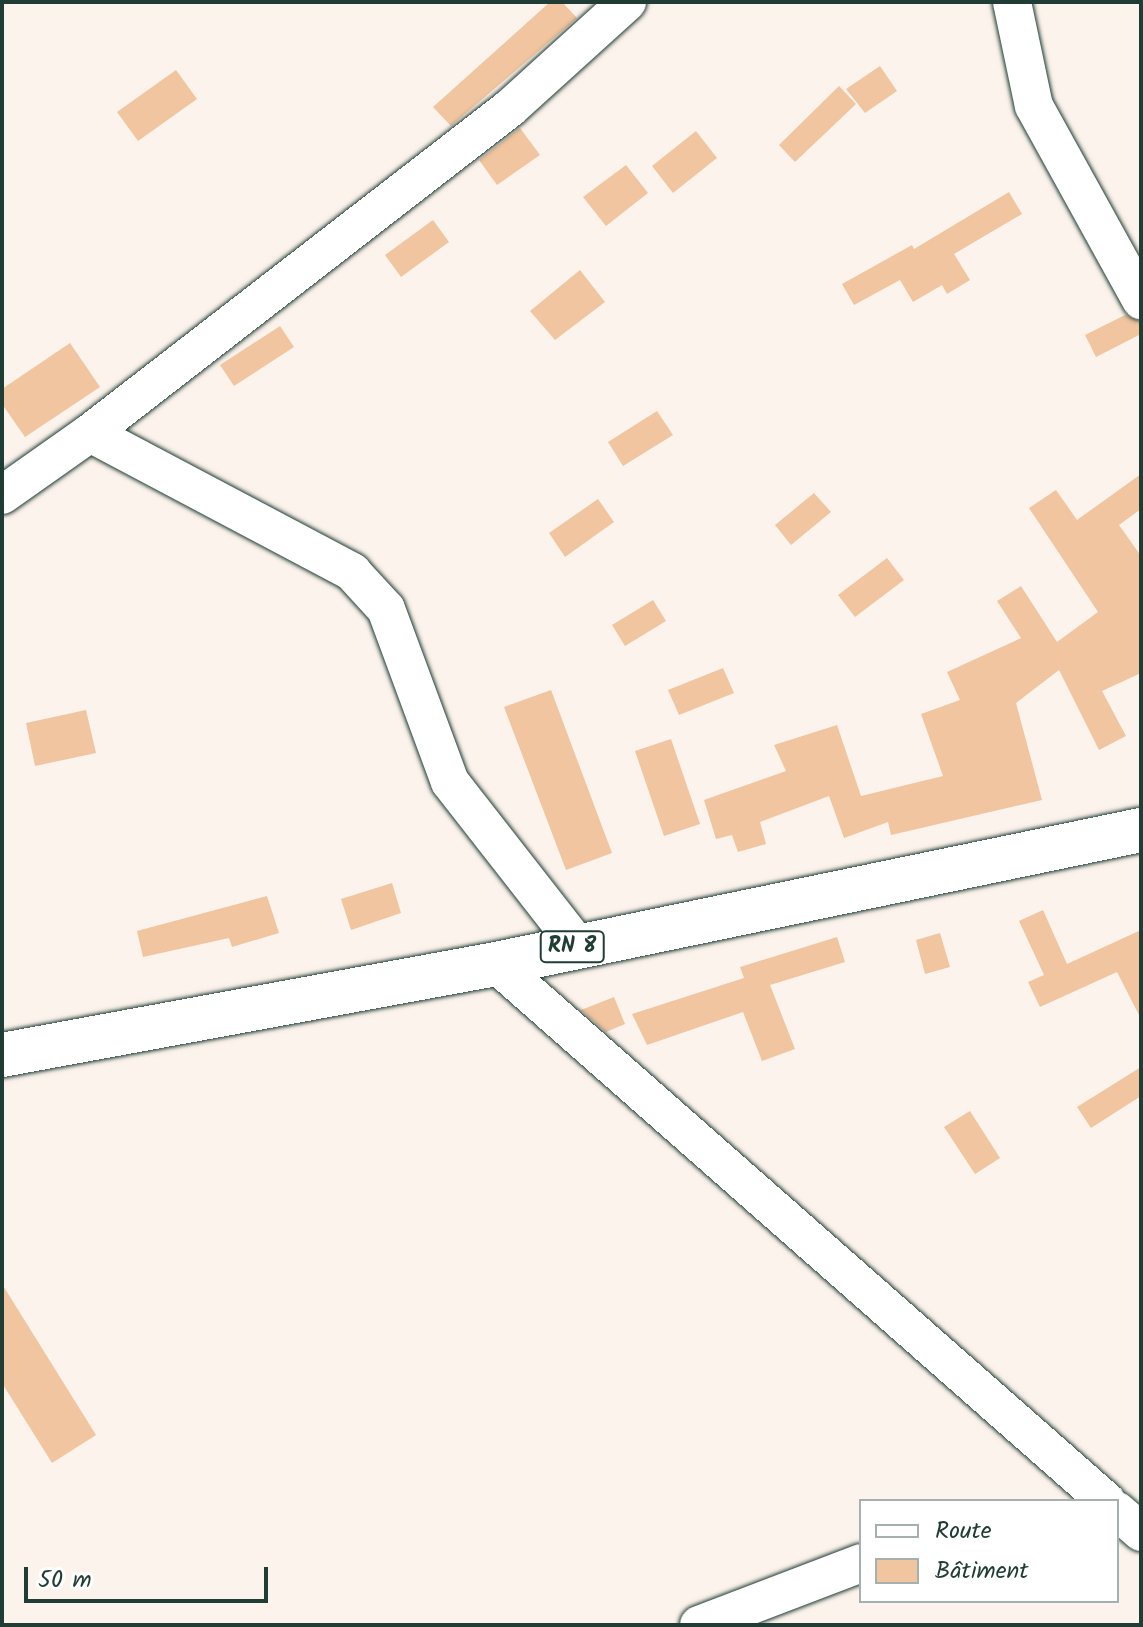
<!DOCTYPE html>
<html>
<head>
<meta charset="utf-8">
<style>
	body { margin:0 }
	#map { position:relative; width:1143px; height:1627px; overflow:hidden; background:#fcf3ec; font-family:Kalam,sans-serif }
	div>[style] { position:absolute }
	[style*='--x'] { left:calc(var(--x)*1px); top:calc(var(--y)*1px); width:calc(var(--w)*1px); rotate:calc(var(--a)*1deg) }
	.building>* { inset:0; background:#f0c59f }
	.roads { filter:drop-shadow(0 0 2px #1f3d34) drop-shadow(0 0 2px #1f3d34) }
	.minor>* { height:38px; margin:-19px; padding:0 19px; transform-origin:19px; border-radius:19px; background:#fff }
	.major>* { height:44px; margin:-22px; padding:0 22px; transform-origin:22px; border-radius:22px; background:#fff }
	span { translate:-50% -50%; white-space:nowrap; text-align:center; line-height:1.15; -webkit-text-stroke:6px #fff; paint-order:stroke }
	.shield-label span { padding:2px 6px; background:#fff; border:2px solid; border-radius:6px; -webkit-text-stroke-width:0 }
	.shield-label { font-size:22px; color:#1f3d34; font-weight:700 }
	.frame { position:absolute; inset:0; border:4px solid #1f3d34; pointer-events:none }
	.legend { position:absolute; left:859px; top:1499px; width:260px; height:104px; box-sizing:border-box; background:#fff; border:2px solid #a5b1ae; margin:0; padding:10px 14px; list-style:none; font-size:24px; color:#1f3d34 }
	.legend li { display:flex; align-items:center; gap:16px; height:40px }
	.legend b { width:40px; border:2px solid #a5b1ae }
	.scale { position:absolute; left:24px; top:1567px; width:244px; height:36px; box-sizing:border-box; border:4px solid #1f3d34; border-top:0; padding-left:10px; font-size:24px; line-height:28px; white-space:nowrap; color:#1f3d34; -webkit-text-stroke:6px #fff; paint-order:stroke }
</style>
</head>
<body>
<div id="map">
	<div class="building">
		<i style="clip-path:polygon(550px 2px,562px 2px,577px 18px,451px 126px,433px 107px)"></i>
		<i style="clip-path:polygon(880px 66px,897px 91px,865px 113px,846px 89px)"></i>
		<i style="clip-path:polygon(176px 70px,197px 99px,138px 141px,117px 112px)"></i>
		<i style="clip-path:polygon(839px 86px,856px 104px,795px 162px,779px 145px)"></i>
		<i style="clip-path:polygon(520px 128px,540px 155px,497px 185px,479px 160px)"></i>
		<i style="clip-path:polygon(696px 131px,717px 158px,673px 193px,652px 166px)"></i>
		<i style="clip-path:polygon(626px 165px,648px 193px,606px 226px,583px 197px)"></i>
		<i style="clip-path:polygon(1009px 192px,1022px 214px,954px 254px,970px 280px,947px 294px,942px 285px,913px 302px,900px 280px,854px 305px,842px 284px,912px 245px,914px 249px)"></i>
		<i style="clip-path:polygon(433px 220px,449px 242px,401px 277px,385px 255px)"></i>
		<i style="clip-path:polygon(580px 270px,605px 302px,555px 340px,530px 311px)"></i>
		<i style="clip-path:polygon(1125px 315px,1141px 322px,1141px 334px,1096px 357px,1085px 335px)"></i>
		<i style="clip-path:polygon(280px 326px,294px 347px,234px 386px,220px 365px)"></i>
		<i style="clip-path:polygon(70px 343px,100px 387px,25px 437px,2px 404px,2px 389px)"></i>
		<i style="clip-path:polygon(657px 411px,673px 435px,623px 466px,608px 442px)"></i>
		<i style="clip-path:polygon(1141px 474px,1141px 509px,1119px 525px,1141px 556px,1141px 673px,1102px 691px,1126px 736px,1099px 750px,1059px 670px,1016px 703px,1042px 800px,891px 835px,888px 822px,844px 838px,829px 796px,760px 822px,766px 844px,738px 852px,732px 835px,716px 839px,704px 800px,786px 771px,774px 745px,837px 725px,861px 796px,943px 776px,921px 714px,960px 700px,947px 672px,1021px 638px,997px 601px,1021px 586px,1057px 642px,1098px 612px,1029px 508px,1056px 490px,1077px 520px)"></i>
		<i style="clip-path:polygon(814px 493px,831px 512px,791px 545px,775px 525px)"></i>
		<i style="clip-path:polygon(598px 499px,614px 522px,565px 557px,549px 533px)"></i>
		<i style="clip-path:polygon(887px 558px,904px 580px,855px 617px,838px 595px)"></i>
		<i style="clip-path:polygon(653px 600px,666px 621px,625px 646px,612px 625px)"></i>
		<i style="clip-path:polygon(723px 668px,734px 693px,679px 715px,668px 690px)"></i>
		<i style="clip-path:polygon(551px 690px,612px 853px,566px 870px,504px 707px)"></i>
		<i style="clip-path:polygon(86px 710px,96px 753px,35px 766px,26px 723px)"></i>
		<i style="clip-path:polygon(671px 739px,700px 824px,664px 836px,635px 751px)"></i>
		<i style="clip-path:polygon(392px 883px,401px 913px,351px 930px,341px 899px)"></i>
		<i style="clip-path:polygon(267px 896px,279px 933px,232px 947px,229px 938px,143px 957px,137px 931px)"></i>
		<i style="clip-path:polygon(1043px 910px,1067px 964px,1141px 930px,1141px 1019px,1117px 972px,1040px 1007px,1028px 982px,1044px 975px,1019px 921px)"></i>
		<i style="clip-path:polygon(940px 933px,950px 967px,925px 974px,916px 940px)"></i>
		<i style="clip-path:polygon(837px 937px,845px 962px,770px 985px,795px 1049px,762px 1061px,743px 1012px,647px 1045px,632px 1014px,744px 978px,740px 967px)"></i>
		<i style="clip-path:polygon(614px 997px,625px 1024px,606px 1032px,581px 1010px)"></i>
		<i style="clip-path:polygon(1141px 1067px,1141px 1096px,1091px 1128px,1077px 1107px)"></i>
		<i style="clip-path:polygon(970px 1111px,1000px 1158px,975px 1174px,944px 1127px)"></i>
		<i style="clip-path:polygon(2px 1284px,96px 1435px,52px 1463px,2px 1383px)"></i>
	</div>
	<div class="roads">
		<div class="minor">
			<i style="--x:1012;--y:2;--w:106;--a:78.1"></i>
			<i style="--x:1034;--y:106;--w:222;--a:61.1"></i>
			<i style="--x:90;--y:433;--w:297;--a:27.9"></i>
			<i style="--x:352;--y:572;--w:50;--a:47.4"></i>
			<i style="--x:386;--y:609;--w:184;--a:69.7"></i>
			<i style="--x:450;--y:782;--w:208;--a:52"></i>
			<i style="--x:2;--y:495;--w:108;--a:-35.2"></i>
			<i style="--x:90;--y:433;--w:531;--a:-37.73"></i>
			<i style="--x:510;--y:108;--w:158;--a:-42.2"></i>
			<i style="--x:496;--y:964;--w:813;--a:41.36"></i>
			<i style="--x:1117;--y:1511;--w:32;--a:41"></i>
			<i style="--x:699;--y:1625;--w:173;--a:-20.9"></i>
		</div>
		<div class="major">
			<i style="--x:2;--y:1055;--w:502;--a:-10.44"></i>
			<i style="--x:496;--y:964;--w:659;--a:-11.74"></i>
		</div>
	</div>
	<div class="shield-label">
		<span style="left:572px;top:947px">RN 8</span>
	</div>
	<div class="frame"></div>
	<ul class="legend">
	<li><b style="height:10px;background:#fff"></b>Route</li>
	<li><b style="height:22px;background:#f0c59f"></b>Bâtiment</li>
	</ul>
	<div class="scale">50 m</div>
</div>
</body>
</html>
